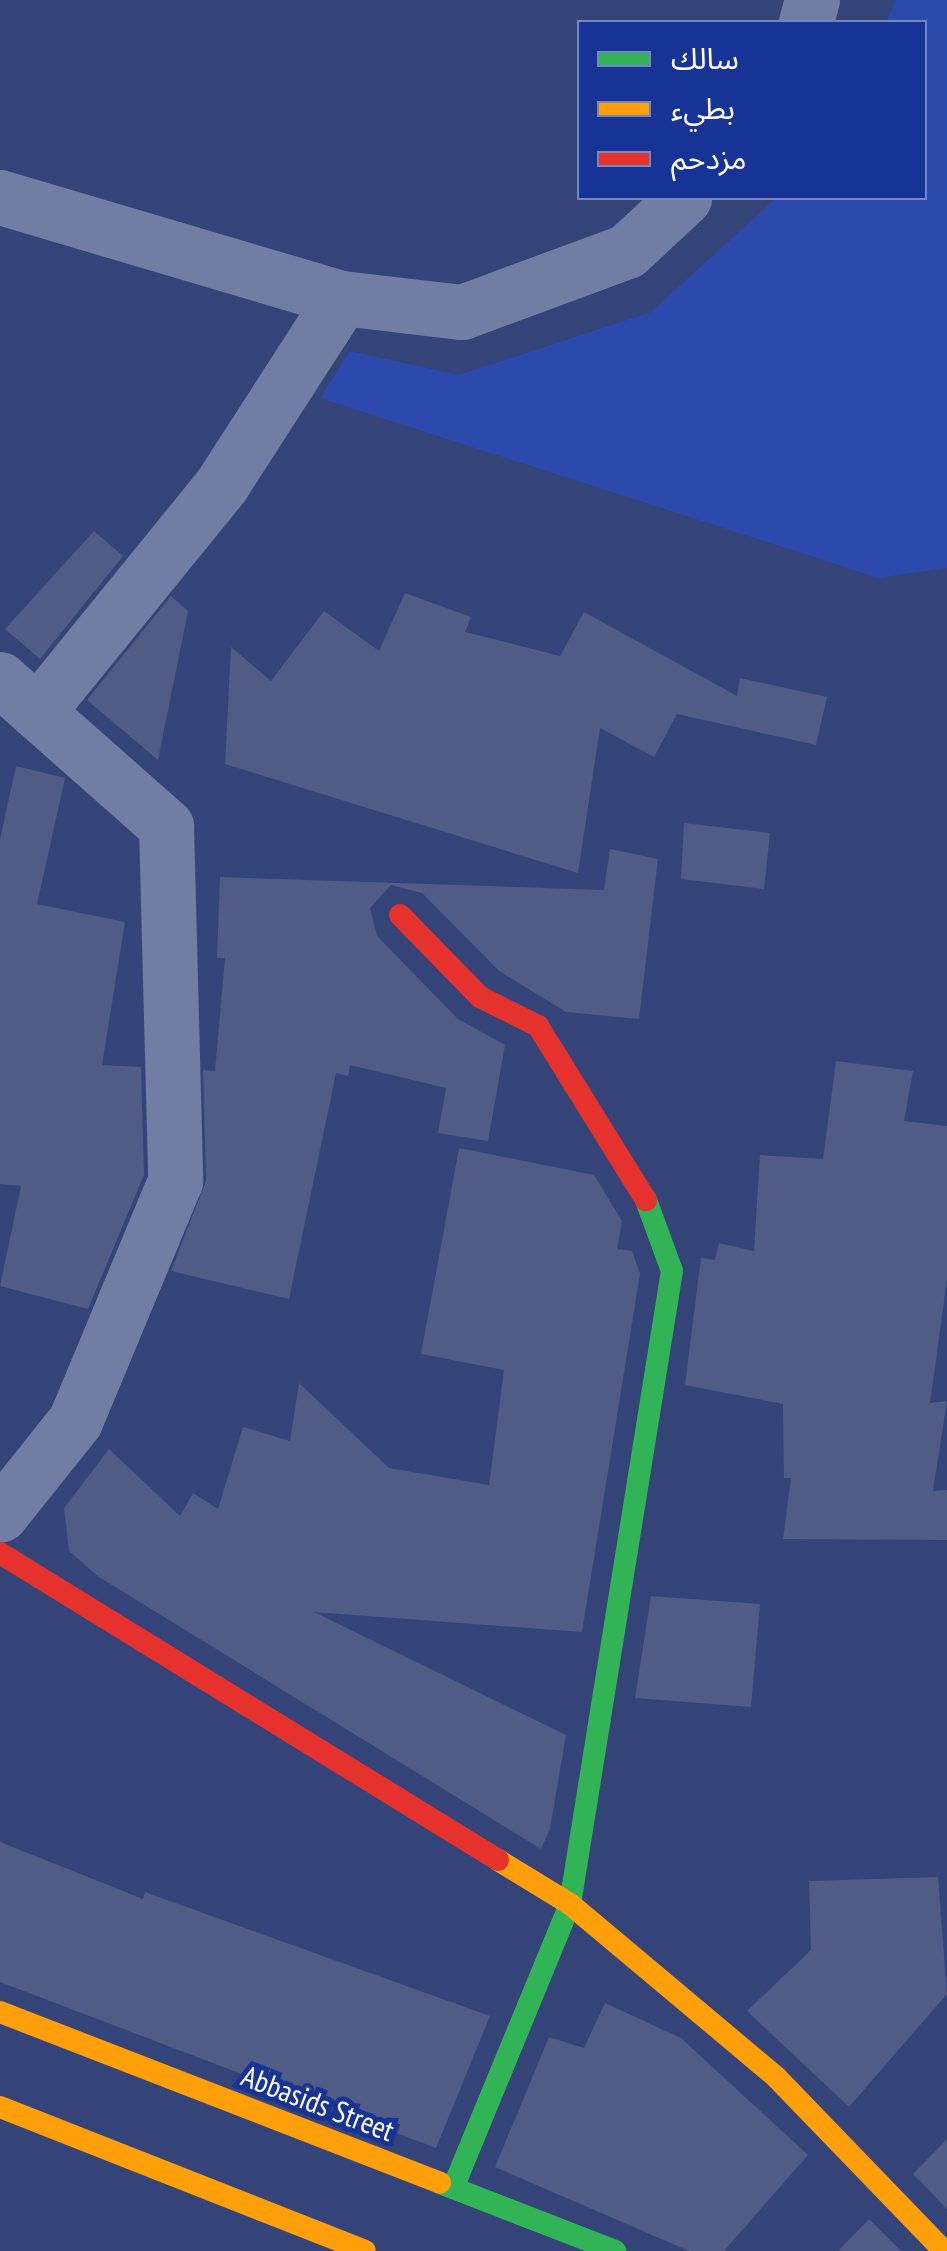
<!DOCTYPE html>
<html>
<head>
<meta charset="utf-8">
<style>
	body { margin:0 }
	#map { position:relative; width:947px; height:2251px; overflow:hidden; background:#344378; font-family:"PT Sans Narrow","Noto Sans Arabic",sans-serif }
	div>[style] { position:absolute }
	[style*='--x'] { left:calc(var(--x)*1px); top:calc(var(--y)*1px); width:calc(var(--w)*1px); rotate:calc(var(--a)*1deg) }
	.green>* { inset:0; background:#2c49ac }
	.building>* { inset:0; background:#505b86 }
	.street>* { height:55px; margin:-27.5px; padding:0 27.5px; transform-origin:27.5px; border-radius:27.5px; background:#727da3 }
	.fast>* { height:22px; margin:-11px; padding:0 11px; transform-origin:11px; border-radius:11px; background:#30b455 }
	.slow>* { height:22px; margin:-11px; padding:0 11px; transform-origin:11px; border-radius:11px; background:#ff9f0a }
	.jam>* { height:22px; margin:-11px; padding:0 11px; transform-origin:11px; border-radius:11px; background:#e5322d }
	span { translate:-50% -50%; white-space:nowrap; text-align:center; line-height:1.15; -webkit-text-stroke:10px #173395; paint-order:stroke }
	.street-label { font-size:30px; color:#fff }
	.legend { position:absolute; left:577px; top:20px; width:350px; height:180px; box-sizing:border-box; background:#173395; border:2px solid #7485bf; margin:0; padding:12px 18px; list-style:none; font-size:30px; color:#fff }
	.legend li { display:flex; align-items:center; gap:20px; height:50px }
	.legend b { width:50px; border:2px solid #7485bf }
</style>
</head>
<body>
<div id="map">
	<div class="green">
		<i style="clip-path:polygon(896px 0,947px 0,947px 568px,879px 578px,320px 398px,350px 351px,459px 375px,651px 312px,776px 198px,924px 198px,924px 22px,886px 22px)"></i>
	</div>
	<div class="building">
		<i style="clip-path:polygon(94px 531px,123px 556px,40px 659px,5px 629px)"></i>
		<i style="clip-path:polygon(405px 593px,471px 617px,465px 632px,560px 656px,584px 612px,737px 696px,740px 678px,827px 697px,816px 745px,677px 714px,654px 757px,600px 728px,578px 873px,225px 764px,231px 647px,271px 681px,324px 611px,379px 651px)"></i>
		<i style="clip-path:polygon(171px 596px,188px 611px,158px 760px,87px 700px)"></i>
		<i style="clip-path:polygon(16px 766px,65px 778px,37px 904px,125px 922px,102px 1065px,141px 1067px,144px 1175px,88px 1309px,0 1286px,21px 1186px,0 1184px,0 839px)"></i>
		<i style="clip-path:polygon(684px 823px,770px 833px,764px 889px,681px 879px)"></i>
		<i style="clip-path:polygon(610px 849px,658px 859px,639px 1019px,566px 1012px,499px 971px,422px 893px,391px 885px,370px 908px,377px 936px,458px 1019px,505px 1045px,488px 1141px,438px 1133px,446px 1088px,350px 1065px,348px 1076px,336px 1073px,289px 1299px,171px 1271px,206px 1181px,203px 1070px,215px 1071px,225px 958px,217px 958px,220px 877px,604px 890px)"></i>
		<i style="clip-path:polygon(836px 1061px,913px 1071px,904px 1121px,947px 1126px,947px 1280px,930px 1403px,947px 1401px,933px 1491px,947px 1490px,947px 1540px,783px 1539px,791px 1478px,784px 1478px,783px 1404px,685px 1385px,701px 1258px,715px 1260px,719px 1243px,754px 1251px,760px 1155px,823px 1159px)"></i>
		<i style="clip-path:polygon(459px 1148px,594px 1175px,622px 1221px,617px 1249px,632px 1251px,640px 1274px,582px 1632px,314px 1612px,566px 1735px,550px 1829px,541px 1849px,99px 1577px,69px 1551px,64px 1508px,109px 1449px,180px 1516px,193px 1493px,218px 1509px,243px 1427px,290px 1441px,299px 1383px,389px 1468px,489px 1485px,504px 1370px,421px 1354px)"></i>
		<i style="clip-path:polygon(651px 1596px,760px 1604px,751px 1707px,635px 1698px)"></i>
		<i style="clip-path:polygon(0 1842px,143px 1899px,145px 1892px,490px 2016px,436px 2148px,0 1982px)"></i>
		<i style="clip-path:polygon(938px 1877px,947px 1994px,849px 2107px,747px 2011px,811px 1950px,809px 1881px)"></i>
		<i style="clip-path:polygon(605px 2003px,681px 2038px,808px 2155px,724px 2251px,689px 2251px,495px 2167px,549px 2037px,584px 2048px)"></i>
		<i style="clip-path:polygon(947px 2139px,947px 2209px,913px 2174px)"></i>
		<i style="clip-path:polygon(869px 2219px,901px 2251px,838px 2251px)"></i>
	</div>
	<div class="street">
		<i style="--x:806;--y:22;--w:23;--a:-75"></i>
		<i style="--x:0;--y:197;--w:357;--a:16.5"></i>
		<i style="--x:342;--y:298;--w:121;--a:6.7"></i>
		<i style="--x:462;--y:312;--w:176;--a:-20.3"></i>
		<i style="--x:627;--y:251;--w:78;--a:-42.9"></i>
		<i style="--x:0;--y:679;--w:222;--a:41.5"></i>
		<i style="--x:166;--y:826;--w:355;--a:88.5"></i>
		<i style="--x:175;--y:1181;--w:260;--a:112.6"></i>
		<i style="--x:75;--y:1421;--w:120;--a:128.6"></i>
		<i style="--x:37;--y:712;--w:294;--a:-50.9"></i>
		<i style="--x:222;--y:484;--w:221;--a:-57.2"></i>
	</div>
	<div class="fast">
		<i style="--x:440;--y:2183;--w:188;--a:21.2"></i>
		<i style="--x:453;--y:2188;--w:307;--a:-67.6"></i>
		<i style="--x:570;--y:1904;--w:641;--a:-80.85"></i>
		<i style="--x:672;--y:1271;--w:76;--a:-110.1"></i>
	</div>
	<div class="slow">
		<i style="--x:498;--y:1860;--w:84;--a:31.4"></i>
		<i style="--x:570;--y:1904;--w:269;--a:40"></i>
		<i style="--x:776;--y:2077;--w:240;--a:46"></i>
		<i style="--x:0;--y:2012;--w:472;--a:21.2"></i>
		<i style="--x:0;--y:2107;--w:392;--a:21.5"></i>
	</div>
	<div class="jam">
		<i style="--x:400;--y:915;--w:115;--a:45.7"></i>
		<i style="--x:480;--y:997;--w:65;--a:26.6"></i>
		<i style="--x:538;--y:1026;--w:205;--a:58.2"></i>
		<i style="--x:0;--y:1553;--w:585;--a:31.65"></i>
	</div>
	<div class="street-label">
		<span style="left:318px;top:2103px;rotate:21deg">Abbasids Street</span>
	</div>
	<ul class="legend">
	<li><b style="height:12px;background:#30b455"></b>سالك</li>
	<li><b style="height:12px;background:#ff9f0a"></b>بطيء</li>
	<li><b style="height:12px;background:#e5322d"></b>مزدحم</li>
	</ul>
</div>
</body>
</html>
